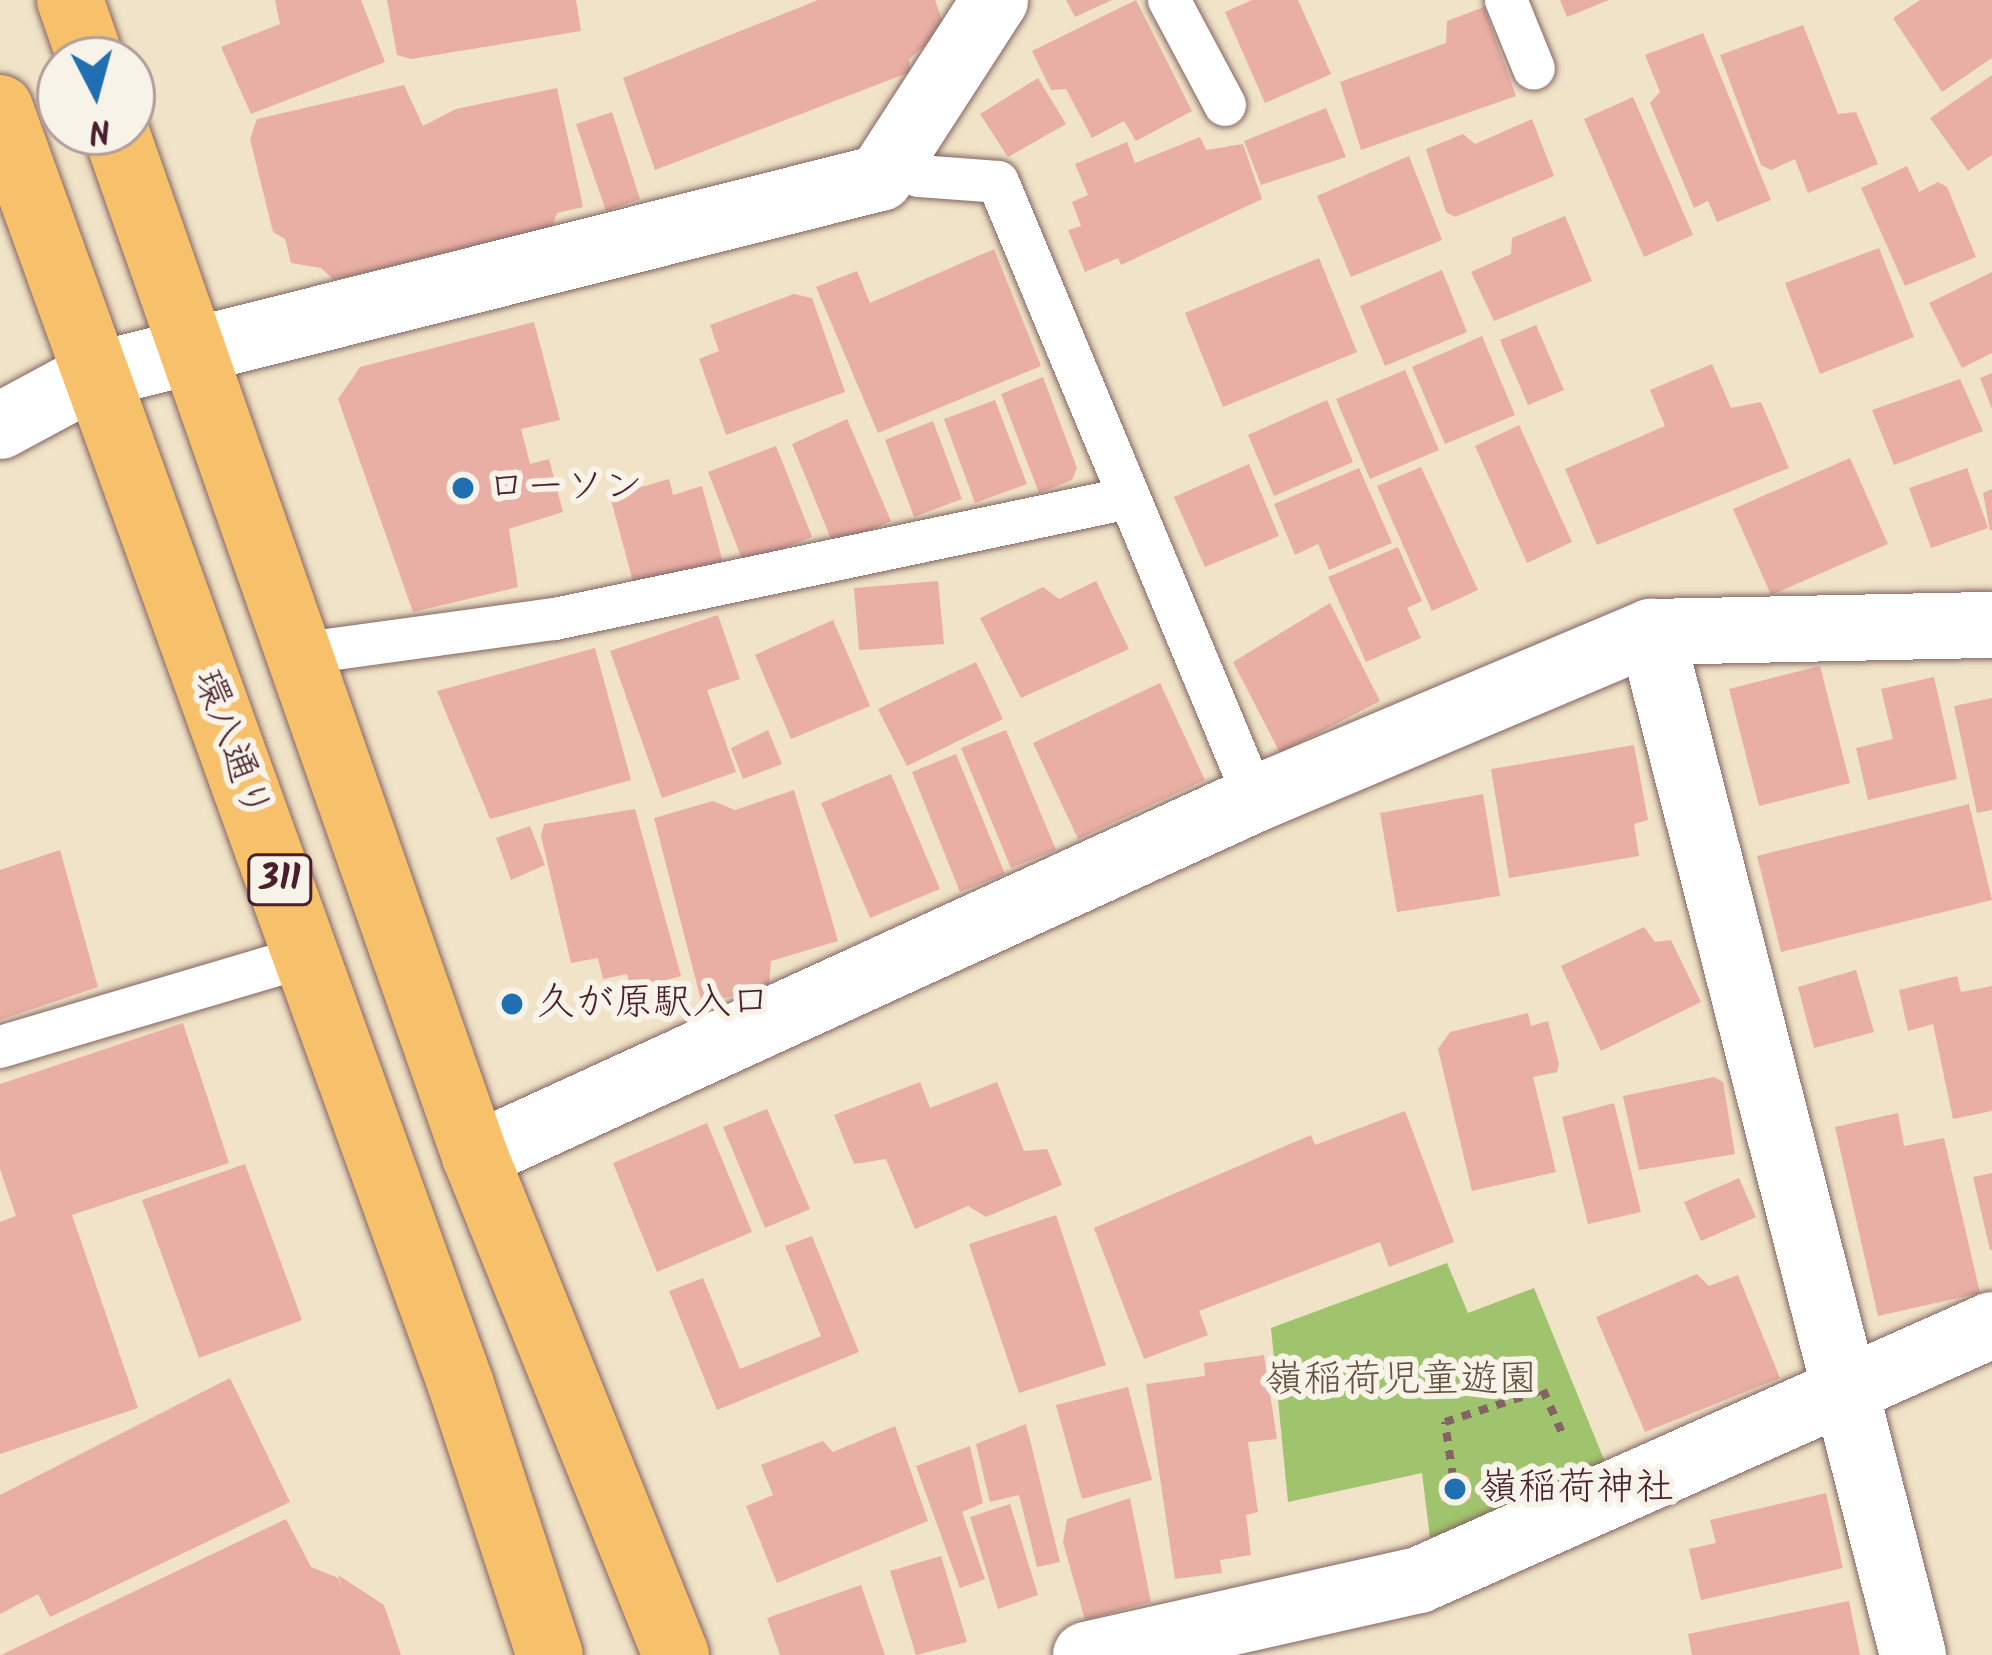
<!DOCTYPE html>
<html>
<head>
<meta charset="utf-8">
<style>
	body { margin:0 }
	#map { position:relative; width:1992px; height:1655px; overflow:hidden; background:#f0e3c7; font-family:Kalam,"Klee One",sans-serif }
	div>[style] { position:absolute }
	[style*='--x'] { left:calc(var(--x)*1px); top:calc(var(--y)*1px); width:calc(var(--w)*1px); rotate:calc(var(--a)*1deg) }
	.green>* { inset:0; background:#a0c36d }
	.building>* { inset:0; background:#e9afa5 }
	.path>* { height:8px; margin-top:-4px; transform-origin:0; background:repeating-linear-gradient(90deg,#846462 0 9px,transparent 0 18px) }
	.roads { filter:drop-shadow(0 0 3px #846462) drop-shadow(0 0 3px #846462) }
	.service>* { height:42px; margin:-21px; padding:0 21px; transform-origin:21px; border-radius:21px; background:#fff }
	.minor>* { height:66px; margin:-33px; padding:0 33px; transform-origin:33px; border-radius:33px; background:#fff }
	.primary>* { height:66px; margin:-33px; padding:0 33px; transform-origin:33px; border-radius:33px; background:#f7c06b }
	.dots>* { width:33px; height:33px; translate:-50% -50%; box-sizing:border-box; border:6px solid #f7f3e8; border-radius:50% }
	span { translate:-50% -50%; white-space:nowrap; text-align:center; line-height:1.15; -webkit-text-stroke:12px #f7f3e8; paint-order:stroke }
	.shield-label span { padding:3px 9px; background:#f7f3e8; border:3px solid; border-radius:9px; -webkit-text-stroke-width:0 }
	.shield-label { font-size:36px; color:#4a1f2b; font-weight:700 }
	.poi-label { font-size:39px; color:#4a1f2b }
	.left { translate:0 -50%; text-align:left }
	.street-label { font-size:39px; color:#4a1f2b }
	.park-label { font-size:39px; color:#64503f }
	.north { position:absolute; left:36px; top:36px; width:120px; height:120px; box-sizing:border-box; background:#f7f3e8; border:3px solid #b29e9c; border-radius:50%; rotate:174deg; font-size:33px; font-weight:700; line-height:48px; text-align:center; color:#4a1f2b }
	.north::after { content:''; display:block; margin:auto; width:42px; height:54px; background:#1f6fb2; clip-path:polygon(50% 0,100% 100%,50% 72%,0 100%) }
</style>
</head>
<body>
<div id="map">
	<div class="green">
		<i style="clip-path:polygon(1447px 1263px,1468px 1313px,1534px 1288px,1607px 1467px,1430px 1538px,1422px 1473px,1288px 1502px,1271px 1328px)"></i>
	</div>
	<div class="building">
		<i style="clip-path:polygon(275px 0,361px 0,385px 62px,251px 114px,221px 47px,280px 24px)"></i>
		<i style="clip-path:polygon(387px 0,576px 0,581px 31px,411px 59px,397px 55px)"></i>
		<i style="clip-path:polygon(818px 0,935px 0,945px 28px,909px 59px,910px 72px,655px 170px,623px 78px)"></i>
		<i style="clip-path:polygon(1066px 0,1112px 0,1075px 17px)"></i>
		<i style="clip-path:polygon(1136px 0,1192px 111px,1136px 141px,1124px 121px,1092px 138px,1066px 89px,1051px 90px,1032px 51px)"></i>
		<i style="clip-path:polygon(1252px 0,1298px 0,1331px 74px,1265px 103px,1225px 12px)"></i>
		<i style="clip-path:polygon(1560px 0,1609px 0,1567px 17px)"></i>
		<i style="clip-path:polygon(1920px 0,1992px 0,1992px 58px,1942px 92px,1893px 18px)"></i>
		<i style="clip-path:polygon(1484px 7px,1516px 96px,1361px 150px,1340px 82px,1446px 43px,1447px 21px)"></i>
		<i style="clip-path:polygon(1803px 25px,1838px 114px,1856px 112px,1878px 164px,1808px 193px,1795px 159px,1771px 170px,1761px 165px,1720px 55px)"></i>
		<i style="clip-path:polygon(1703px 33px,1771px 200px,1717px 222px,1708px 201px,1694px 208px,1650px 103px,1660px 92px,1645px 55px)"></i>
		<i style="clip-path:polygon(1992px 75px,1992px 155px,1968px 171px,1930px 118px)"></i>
		<i style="clip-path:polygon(1038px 78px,1066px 124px,1008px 157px,980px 114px)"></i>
		<i style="clip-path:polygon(404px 85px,423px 126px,456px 109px,557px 88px,583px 207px,557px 213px,552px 227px,334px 280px,321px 268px,291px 263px,285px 239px,273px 232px,250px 139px,257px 119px)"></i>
		<i style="clip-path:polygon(1633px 97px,1693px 235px,1644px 257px,1584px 119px)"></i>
		<i style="clip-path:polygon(1326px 108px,1346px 157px,1261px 185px,1244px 141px)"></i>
		<i style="clip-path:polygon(612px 112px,640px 199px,606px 211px,576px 124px)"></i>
		<i style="clip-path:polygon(1532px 119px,1554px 176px,1455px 217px,1446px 212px,1426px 149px,1463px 134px,1475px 144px)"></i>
		<i style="clip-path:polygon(1200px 137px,1206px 150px,1243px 144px,1262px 199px,1121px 265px,1118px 258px,1085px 272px,1068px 230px,1081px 226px,1072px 202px,1088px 195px,1075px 164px,1127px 142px,1135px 163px)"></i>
		<i style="clip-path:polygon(1409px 156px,1442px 240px,1351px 277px,1317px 196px)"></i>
		<i style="clip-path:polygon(1907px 166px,1919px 192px,1938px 182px,1947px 187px,1976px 257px,1905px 286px,1861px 188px)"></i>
		<i style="clip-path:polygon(1565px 216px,1592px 281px,1494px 321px,1471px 272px,1511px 254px,1512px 238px)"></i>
		<i style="clip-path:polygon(1879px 248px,1914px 337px,1820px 374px,1785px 283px)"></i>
		<i style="clip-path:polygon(994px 249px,1041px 366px,878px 433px,816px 287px,857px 271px,870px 303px)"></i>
		<i style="clip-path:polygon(1319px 258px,1357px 352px,1223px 407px,1185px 313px)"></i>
		<i style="clip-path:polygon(1442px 270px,1467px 332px,1385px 366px,1360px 306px)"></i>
		<i style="clip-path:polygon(1992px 272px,1992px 353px,1962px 368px,1929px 303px)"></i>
		<i style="clip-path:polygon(794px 294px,812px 298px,845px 392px,726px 435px,699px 359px,719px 351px,710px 325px)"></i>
		<i style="clip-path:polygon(534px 322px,560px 420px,521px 429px,530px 464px,549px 459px,563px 512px,509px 529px,518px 587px,413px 612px,338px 399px,360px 367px)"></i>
		<i style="clip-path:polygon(1536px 325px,1564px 390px,1528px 405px,1500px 340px)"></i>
		<i style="clip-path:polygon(1482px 336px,1515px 415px,1445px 444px,1412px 367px)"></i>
		<i style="clip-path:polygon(1712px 364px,1731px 408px,1761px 402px,1789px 468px,1597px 545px,1565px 469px,1665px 426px,1650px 390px)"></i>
		<i style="clip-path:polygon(1405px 370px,1439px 450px,1370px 479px,1336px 399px)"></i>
		<i style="clip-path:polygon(1992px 373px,1992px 409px,1980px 378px)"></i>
		<i style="clip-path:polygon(1043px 377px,1077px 468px,1072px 480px,1039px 493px,1001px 394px)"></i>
		<i style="clip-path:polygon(1960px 379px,1983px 431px,1894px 465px,1872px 410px)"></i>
		<i style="clip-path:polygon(995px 400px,1027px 484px,975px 503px,944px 419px)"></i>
		<i style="clip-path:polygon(1327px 400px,1353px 462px,1274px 496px,1248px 435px)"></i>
		<i style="clip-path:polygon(847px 419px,891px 521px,834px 546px,792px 444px)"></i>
		<i style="clip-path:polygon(933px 421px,962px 499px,914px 517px,885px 440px)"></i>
		<i style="clip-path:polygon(1519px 425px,1572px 542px,1527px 563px,1475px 446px)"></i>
		<i style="clip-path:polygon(776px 446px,812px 537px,744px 564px,708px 472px)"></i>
		<i style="clip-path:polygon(1850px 458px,1888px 544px,1771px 595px,1733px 509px)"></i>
		<i style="clip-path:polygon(1249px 464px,1279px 536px,1205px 567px,1174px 497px)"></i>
		<i style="clip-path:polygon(1421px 467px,1478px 590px,1432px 611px,1377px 486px)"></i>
		<i style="clip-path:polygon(1359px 468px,1392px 543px,1329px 570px,1318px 544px,1295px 555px,1274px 504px)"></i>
		<i style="clip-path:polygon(1967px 468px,1988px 528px,1931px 548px,1909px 488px)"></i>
		<i style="clip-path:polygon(669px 479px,673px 495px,702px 486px,724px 566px,635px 589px,610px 496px)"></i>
		<i style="clip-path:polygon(1992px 489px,1992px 530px,1990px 530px,1983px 493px)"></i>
		<i style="clip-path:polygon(1398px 547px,1422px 601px,1407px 608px,1421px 638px,1366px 662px,1328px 577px)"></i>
		<i style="clip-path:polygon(938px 581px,944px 644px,859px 650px,854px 588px)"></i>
		<i style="clip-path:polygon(1096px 581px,1129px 649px,1021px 698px,980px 618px,1043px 587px,1059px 599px)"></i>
		<i style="clip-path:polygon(1330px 603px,1380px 701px,1280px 753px,1233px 662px)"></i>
		<i style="clip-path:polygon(718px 615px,740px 679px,707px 690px,736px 772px,662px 798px,610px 651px)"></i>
		<i style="clip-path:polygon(833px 620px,870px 706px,791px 739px,755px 655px)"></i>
		<i style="clip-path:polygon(595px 648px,631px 780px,490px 819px,437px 691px)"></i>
		<i style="clip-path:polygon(976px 662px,1003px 719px,907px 766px,878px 709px)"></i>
		<i style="clip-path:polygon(1820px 666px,1850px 783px,1759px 806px,1729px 689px)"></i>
		<i style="clip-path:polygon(1934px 677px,1957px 779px,1868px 800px,1856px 748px,1893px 739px,1881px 689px)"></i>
		<i style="clip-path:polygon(1160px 683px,1205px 780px,1078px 839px,1033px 743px)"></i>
		<i style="clip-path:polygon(1992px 698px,1992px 810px,1977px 813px,1954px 706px)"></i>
		<i style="clip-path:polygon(768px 730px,782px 764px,743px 779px,731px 748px)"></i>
		<i style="clip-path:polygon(1006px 730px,1056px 850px,1011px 868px,961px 748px)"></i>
		<i style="clip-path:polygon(1634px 745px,1648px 820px,1634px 824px,1639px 856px,1509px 878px,1491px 769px)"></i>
		<i style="clip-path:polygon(956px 754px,1005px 874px,960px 892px,912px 772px)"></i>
		<i style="clip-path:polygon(891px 774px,940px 889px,870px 918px,821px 803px)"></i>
		<i style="clip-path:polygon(794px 790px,838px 941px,771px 961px,769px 986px,702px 1004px,654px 818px,713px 801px,735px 810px)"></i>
		<i style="clip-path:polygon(1483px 794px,1500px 896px,1397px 912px,1380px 813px)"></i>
		<i style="clip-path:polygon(1969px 804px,1992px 900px,1781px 952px,1757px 856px)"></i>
		<i style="clip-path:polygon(635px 809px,681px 976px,631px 990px,627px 974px,603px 979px,598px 958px,571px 963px,541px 836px,544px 824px)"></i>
		<i style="clip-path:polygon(530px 826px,545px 865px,511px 880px,496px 838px)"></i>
		<i style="clip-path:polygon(60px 850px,98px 987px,0 1020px,0 870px)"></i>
		<i style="clip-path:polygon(1644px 927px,1655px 942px,1671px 940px,1701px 1002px,1601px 1051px,1561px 966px)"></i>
		<i style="clip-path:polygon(1856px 970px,1874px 1032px,1814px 1048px,1798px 987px)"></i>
		<i style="clip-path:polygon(1957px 976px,1961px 992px,1992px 986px,1992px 1111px,1953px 1119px,1933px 1024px,1908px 1031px,1899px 990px)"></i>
		<i style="clip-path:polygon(1528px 1013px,1531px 1026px,1548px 1021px,1559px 1064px,1557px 1072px,1533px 1077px,1556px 1172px,1472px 1191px,1438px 1049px,1450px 1032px)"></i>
		<i style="clip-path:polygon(183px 1023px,229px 1163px,72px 1215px,138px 1408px,0 1454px,0 1222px,16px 1216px,0 1169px,0 1084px)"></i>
		<i style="clip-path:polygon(1714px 1077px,1723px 1082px,1735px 1154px,1639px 1170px,1623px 1096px)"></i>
		<i style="clip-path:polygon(920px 1082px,930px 1108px,997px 1082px,1024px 1151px,1047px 1149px,1062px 1185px,986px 1217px,968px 1206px,915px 1229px,886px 1159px,854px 1164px,834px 1115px)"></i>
		<i style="clip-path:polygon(1614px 1103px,1641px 1212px,1588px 1224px,1562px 1117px)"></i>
		<i style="clip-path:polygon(767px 1109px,810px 1209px,765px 1228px,723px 1127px)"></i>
		<i style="clip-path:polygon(1405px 1111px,1454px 1242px,1389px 1267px,1380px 1242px,1199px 1311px,1208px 1335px,1144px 1359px,1094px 1228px,1311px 1135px,1315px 1145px)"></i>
		<i style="clip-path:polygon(1898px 1113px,1904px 1146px,1944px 1138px,1980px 1293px,1878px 1316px,1835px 1127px)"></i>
		<i style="clip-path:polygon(707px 1123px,752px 1232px,657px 1272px,613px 1163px)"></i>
		<i style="clip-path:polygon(245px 1164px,302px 1320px,199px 1358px,142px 1200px)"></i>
		<i style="clip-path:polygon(1992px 1173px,1992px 1250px,1990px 1250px,1973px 1177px)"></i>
		<i style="clip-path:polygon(1739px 1178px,1756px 1217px,1701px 1241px,1684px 1202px)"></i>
		<i style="clip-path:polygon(1056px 1215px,1106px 1365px,1019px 1393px,969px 1244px)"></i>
		<i style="clip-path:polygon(812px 1236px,859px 1352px,717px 1410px,669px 1291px,703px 1278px,740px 1369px,821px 1336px,785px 1246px)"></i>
		<i style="clip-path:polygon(1697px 1274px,1709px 1286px,1738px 1275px,1780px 1378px,1645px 1432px,1596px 1317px)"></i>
		<i style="clip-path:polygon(1264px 1355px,1277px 1439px,1248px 1442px,1258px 1512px,1246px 1515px,1251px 1555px,1220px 1560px,1222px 1573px,1175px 1579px,1146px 1384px,1205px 1376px,1204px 1363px)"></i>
		<i style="clip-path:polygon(230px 1378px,290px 1502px,50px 1617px,38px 1594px,0 1614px,0 1495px)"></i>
		<i style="clip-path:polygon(1128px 1387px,1152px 1480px,1082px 1499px,1056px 1405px)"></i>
		<i style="clip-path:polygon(1026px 1424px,1060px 1562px,1037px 1567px,1019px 1495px,990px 1502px,976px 1444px)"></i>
		<i style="clip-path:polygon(895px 1426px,928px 1521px,777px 1583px,746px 1506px,773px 1495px,761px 1465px,823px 1441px,833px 1452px)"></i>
		<i style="clip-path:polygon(970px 1446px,983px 1503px,962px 1512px,985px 1579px,960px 1588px,916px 1466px)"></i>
		<i style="clip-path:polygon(1469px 1476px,1471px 1499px,1441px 1502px,1439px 1480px)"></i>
		<i style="clip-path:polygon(1826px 1493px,1843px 1568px,1701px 1600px,1689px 1549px,1716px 1543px,1710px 1520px)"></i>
		<i style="clip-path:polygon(1130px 1498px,1151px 1602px,1085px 1620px,1063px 1542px,1067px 1519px)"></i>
		<i style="clip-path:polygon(1010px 1504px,1038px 1595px,998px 1609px,970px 1517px)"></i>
		<i style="clip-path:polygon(286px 1519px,311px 1567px,338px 1578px,343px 1591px,338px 1575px,384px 1605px,401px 1655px,1px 1655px)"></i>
		<i style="clip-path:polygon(941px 1556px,967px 1642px,916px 1655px,890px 1571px)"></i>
		<i style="clip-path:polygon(861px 1585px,885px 1655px,780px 1655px,767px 1618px)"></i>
		<i style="clip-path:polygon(1849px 1601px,1860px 1655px,1692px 1655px,1688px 1634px)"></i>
	</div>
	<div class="path">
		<i style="--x:1453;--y:1477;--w:56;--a:-98.3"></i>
		<i style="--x:1445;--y:1422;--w:103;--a:-18.1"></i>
		<i style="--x:1543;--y:1390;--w:49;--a:66"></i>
	</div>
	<div class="roads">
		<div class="service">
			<i style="--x:1169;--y:0;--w:119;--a:61.9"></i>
			<i style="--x:1506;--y:0;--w:74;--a:67.9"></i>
			<i style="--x:891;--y:160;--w:32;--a:30"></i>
			<i style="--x:919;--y:176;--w:79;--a:4.3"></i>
			<i style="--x:998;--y:182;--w:668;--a:67.39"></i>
			<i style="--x:298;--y:654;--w:259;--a:-7.8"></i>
			<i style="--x:555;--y:619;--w:582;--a:-11.91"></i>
			<i style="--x:0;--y:1047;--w:321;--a:-16.5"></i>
		</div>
		<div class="minor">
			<i style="--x:0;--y:426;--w:106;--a:-28.3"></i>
			<i style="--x:93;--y:376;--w:812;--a:-14.12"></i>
			<i style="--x:880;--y:178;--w:212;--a:-57.1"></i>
			<i style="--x:1651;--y:632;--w:1056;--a:75.63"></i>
			<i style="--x:475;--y:1156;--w:858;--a:-24.59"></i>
			<i style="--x:1255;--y:799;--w:430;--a:-22.9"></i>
			<i style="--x:1651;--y:632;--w:341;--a:-1.2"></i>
			<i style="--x:1086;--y:1655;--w:341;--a:-12.7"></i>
			<i style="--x:1419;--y:1580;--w:627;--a:-23.99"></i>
		</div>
		<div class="primary">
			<i style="--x:70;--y:0;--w:64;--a:70.7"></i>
			<i style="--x:0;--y:108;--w:1358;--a:70.15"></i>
			<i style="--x:461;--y:1385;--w:284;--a:71.8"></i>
			<i style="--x:116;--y:132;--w:1085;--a:70.68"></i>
			<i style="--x:475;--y:1156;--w:538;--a:68.06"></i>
		</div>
	</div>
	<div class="dots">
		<i style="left:463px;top:488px;background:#1f6fb2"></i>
		<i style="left:512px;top:1004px;background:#1f6fb2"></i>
		<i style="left:1455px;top:1489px;background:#1f6fb2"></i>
	</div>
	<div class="shield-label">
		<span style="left:280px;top:880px">311</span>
	</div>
	<div class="poi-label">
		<span class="left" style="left:487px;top:488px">ローソン</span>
		<span class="left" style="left:536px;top:1004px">久が原駅入口</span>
		<span class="left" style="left:1479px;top:1489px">嶺稲荷神社</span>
	</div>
	<div class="street-label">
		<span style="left:230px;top:745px;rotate:70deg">環八通り</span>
	</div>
	<div class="park-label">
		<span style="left:1401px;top:1381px">嶺稲荷児童遊園</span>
	</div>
	<div class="north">N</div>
</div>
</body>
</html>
